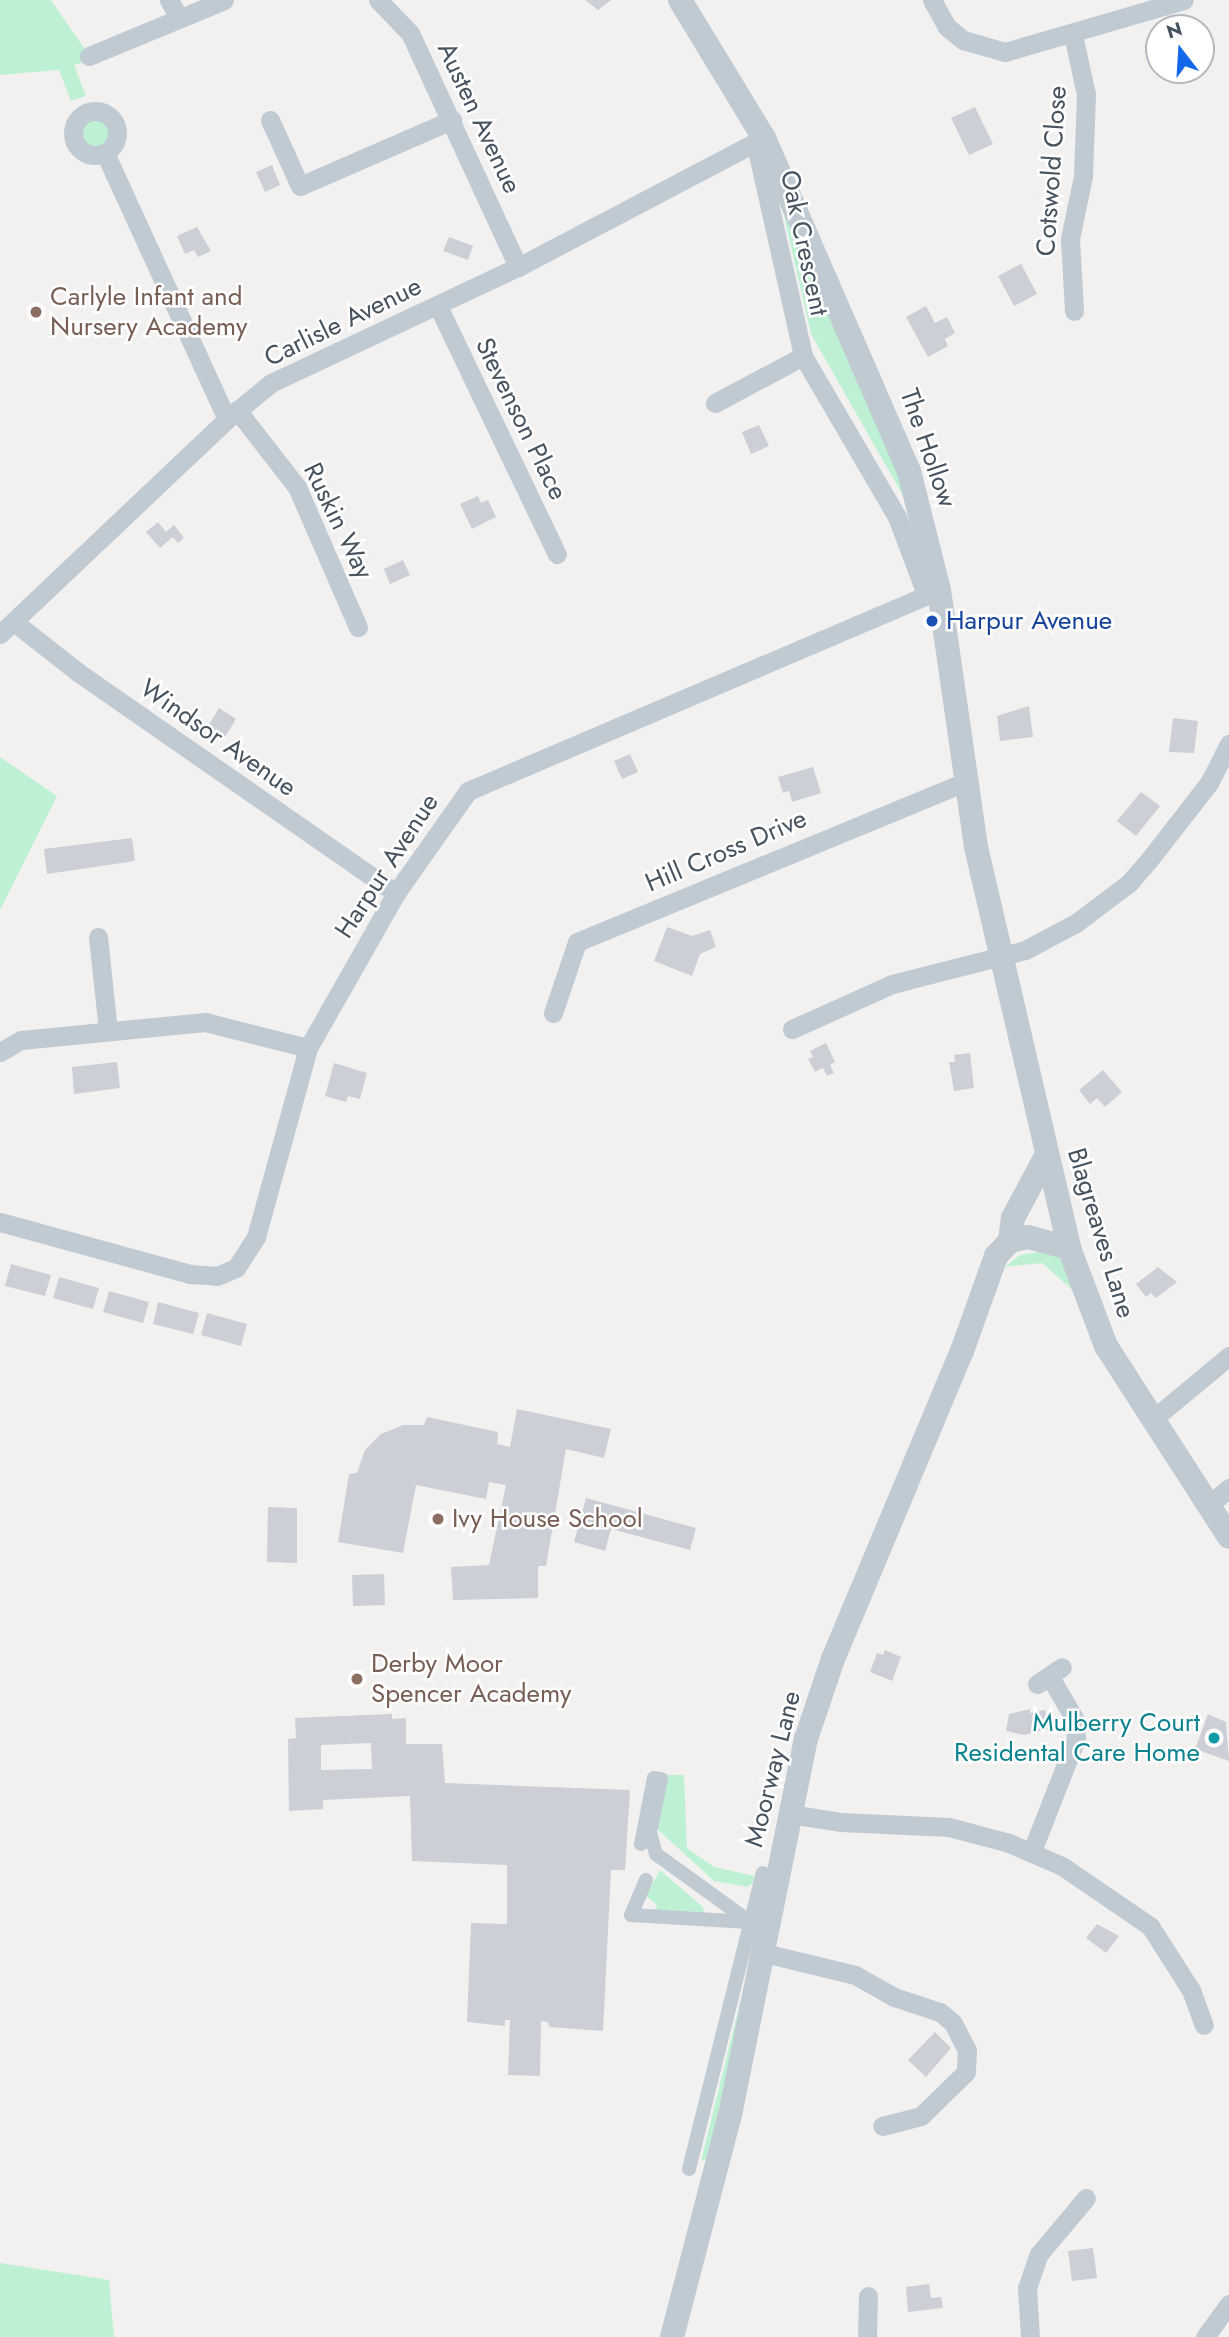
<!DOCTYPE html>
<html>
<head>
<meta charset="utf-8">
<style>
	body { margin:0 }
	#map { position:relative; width:1229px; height:2337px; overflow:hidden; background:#f3f0f0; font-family:Jost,sans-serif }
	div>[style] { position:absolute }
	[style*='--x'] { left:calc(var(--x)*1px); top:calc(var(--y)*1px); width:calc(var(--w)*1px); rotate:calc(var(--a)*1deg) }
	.green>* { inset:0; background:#bef1d3 }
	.round { border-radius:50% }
	.building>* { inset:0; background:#cccfd5 }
	.pedestrian>* { height:14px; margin:-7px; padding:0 7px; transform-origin:7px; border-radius:7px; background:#c0cad2 }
	.minor>* { height:19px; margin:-9.5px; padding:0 9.5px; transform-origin:9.5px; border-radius:9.5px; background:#c0cad2 }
	.minor>.ring { margin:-9.5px; padding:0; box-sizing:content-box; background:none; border:19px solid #c0cad2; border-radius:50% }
	.tertiary>* { height:24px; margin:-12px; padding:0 12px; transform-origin:12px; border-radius:12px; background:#c0cad2 }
	.dots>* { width:19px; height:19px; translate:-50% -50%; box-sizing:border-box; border:4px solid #fff; border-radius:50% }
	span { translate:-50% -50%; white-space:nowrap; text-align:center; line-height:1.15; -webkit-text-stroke:5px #fff; paint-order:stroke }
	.street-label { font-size:26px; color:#47535e }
	.education-label { font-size:26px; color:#785e54 }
	.left { translate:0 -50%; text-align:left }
	.transit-label { font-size:26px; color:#164399 }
	.culture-label { font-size:26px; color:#0d838f }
	.right { translate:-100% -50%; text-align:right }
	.north { position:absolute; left:1145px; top:14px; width:70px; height:70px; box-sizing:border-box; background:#fff; border:2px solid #b5babf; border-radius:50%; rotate:343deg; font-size:19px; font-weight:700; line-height:28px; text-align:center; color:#47535e }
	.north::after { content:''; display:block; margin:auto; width:24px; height:32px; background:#1369e9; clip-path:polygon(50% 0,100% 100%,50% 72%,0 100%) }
</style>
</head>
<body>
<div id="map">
	<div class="green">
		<i style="clip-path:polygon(0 0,51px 0,92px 60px,74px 65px,86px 96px,71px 101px,59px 70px,0 75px)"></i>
		<i class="round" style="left:80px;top:118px;width:30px;height:30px"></i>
		<i style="clip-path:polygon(777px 185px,900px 464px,906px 501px,811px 334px)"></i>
		<i style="clip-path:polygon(0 757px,57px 796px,0 910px)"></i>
		<i style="clip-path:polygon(1044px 1251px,1062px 1259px,1077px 1294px,1042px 1263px,1005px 1267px,1020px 1255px)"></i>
		<i style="clip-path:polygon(667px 1775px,684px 1775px,687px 1848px,714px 1867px,755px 1876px,754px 1882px,747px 1887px,714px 1881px,655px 1827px)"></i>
		<i style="clip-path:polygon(660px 1870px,703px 1907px,704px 1912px,656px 1911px,657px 1905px,646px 1896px)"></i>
		<i style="clip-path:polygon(769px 1885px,708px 2158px,701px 2161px)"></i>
		<i style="clip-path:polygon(0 2263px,109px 2280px,114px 2337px,0 2337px)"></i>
	</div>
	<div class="building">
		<i style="clip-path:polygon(585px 0,611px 0,598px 10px)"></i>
		<i style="clip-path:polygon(975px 107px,993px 144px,969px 155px,951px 118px)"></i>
		<i style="clip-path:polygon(272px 165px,280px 185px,265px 192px,256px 172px)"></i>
		<i style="clip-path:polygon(197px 227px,211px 251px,198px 257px,194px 250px,185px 254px,177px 236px)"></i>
		<i style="clip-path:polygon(449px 237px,473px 246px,468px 260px,443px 251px)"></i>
		<i style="clip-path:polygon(1021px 264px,1037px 294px,1014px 306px,998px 276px)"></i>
		<i style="clip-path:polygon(926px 306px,935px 323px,947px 317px,955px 333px,945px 339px,948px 346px,928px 357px,906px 317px)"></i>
		<i style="clip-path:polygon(759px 425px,769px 446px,751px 454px,742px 432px)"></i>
		<i style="clip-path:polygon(478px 496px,481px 503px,488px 500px,496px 517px,472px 529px,460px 504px)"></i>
		<i style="clip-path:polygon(158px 522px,166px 532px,174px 525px,184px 538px,178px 543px,173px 537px,160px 548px,146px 532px)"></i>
		<i style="clip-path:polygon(403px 560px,410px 575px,390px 584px,384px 569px)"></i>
		<i style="clip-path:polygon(1029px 706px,1033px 737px,1000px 741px,997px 716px)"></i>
		<i style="clip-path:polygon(219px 708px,236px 719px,225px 737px,208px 726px)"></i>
		<i style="clip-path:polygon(1173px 718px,1198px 721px,1194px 753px,1169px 752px)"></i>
		<i style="clip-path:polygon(630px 754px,638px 772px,622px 779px,614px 761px)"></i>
		<i style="clip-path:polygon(813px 767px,821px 793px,792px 802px,789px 791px,783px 793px,778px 777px)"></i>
		<i style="clip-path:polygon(1141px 792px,1160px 806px,1136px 836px,1117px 821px)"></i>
		<i style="clip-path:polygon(132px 838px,135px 861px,47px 874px,44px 849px)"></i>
		<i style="clip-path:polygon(667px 927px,692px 936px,710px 930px,716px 947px,700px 954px,692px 976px,654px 961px)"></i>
		<i style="clip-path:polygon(826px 1043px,835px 1062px,830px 1065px,834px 1073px,827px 1076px,823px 1068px,815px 1072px,808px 1059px,813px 1057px,810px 1051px)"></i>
		<i style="clip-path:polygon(970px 1053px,974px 1088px,954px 1091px,949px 1062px,955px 1062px,954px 1055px)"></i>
		<i style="clip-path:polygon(117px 1062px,120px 1088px,74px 1094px,72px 1067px)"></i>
		<i style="clip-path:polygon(334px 1063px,367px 1073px,360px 1099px,348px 1096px,346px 1102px,325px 1096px)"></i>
		<i style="clip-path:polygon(1103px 1070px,1122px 1092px,1105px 1107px,1097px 1098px,1090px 1104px,1079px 1090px)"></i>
		<i style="clip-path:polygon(11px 1264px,51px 1275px,45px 1296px,5px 1286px)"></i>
		<i style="clip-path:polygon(1158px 1267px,1177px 1282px,1156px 1298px,1151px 1293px,1146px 1297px,1136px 1284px)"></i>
		<i style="clip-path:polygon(59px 1277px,99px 1288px,93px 1309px,53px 1298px)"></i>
		<i style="clip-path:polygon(109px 1291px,149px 1302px,143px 1323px,103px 1312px)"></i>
		<i style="clip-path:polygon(158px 1302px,199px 1313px,193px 1334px,153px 1324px)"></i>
		<i style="clip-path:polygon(207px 1313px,247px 1324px,241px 1346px,201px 1335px)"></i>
		<i style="clip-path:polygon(517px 1409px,611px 1429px,604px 1458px,566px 1449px,546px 1566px,538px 1566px,538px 1598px,453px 1600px,451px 1567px,489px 1565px,506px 1485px,489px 1482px,486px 1499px,416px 1485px,403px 1553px,338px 1542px,349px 1474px,357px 1473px,365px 1450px,381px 1434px,403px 1425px,424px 1425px,427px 1417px,498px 1432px,497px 1444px,510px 1447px)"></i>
		<i style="clip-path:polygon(586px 1498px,696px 1528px,690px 1550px,611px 1529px,605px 1551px,574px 1542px)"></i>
		<i style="clip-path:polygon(268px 1507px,297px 1508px,297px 1563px,267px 1562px)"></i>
		<i style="clip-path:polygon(384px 1574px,385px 1605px,353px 1606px,352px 1575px)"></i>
		<i style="clip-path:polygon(885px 1650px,901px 1657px,892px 1681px,870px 1672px,877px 1653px,883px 1655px)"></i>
		<i style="clip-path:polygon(1030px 1709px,1030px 1713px,1045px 1710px,1049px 1729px,1024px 1735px,1006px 1731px,1009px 1714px)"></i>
		<i style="clip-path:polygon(evenodd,392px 1714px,392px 1719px,406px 1718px,406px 1744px,442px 1744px,445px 1783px,630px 1790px,625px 1870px,611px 1870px,603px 2031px,549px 2027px,548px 2022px,541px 2021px,540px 2076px,508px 2075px,510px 2020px,505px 2020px,505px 2026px,467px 2022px,471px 1923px,507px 1924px,507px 1865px,412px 1861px,410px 1796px,323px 1800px,323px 1809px,289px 1811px,288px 1739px,296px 1738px,295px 1718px,392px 1714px,371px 1743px,372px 1769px,321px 1770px,321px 1745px,371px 1743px)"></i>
		<i style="clip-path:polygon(1208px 1714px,1226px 1722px,1229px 1761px,1195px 1749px)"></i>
		<i style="clip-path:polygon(1097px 1924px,1119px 1936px,1106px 1953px,1086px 1938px)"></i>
		<i style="clip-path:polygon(935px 2032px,951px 2048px,926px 2077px,908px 2060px)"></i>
		<i style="clip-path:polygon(1093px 2248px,1097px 2278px,1072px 2281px,1068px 2251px)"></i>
		<i style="clip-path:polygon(929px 2284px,931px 2298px,941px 2297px,943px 2308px,908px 2312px,906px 2287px)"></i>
	</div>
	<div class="pedestrian">
		<i style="--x:641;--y:1844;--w:67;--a:-78.9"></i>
		<i style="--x:654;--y:1778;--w:7;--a:8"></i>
		<i style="--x:661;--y:1779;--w:54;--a:101.7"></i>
		<i style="--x:650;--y:1832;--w:23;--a:75"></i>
		<i style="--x:656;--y:1854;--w:116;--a:35.9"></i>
		<i style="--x:646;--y:1880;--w:38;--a:113"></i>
		<i style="--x:631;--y:1915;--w:118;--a:3.4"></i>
		<i style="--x:689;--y:2169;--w:305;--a:-76"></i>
	</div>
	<div class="minor">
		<i style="--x:169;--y:0;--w:21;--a:61"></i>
		<i style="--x:378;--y:0;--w:46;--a:45.9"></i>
		<i style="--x:410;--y:33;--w:258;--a:65.2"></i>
		<i style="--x:932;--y:0;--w:31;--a:61"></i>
		<i style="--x:947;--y:27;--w:21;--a:39"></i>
		<i style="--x:963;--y:40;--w:44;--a:15.9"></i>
		<i style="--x:1005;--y:52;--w:186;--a:-16.2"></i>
		<i style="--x:1073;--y:35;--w:60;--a:77.6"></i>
		<i style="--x:1086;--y:94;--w:82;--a:92.1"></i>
		<i style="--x:1083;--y:176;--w:64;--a:101.7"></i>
		<i style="--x:1070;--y:239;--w:72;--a:86.8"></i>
		<i style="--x:89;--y:56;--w:146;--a:-22.5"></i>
		<i class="ring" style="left:73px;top:111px;width:25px;height:25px"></i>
		<i style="--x:270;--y:120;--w:72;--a:65.6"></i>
		<i style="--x:300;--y:186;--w:166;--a:-23.5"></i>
		<i style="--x:755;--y:141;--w:220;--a:77.4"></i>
		<i style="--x:803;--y:356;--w:186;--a:59.7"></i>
		<i style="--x:897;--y:517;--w:82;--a:69.4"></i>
		<i style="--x:105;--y:153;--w:293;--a:65.4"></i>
		<i style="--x:438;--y:306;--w:275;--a:64.4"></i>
		<i style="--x:715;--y:403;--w:100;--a:-28.1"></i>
		<i style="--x:237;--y:410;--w:98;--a:52.1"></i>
		<i style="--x:297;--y:487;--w:153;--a:66.5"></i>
		<i style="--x:14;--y:622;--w:83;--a:38.1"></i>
		<i style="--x:79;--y:673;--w:386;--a:34.8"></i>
		<i style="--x:0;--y:634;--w:313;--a:-43.4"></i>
		<i style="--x:227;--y:419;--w:57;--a:-39.3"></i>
		<i style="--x:271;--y:383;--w:273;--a:-25.2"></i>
		<i style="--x:518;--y:267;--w:278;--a:-27.7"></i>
		<i style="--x:98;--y:937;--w:95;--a:83.9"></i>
		<i style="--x:553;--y:1013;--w:75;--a:-71.3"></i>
		<i style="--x:577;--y:942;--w:421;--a:-22.4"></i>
		<i style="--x:792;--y:1029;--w:110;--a:-24.2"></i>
		<i style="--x:892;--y:984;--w:137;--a:-14.3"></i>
		<i style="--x:1025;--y:950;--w:58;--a:-27.9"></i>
		<i style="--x:1076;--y:923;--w:66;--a:-37"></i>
		<i style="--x:1129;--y:883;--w:30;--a:-49"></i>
		<i style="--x:1149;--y:860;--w:98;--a:-52.1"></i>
		<i style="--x:1209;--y:783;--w:44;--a:-62.9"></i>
		<i style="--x:0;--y:1052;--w:24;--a:-30"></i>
		<i style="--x:21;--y:1040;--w:185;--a:-5.6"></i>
		<i style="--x:205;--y:1022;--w:106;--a:14.2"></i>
		<i style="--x:0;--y:1222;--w:197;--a:15.3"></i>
		<i style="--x:190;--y:1274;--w:27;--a:4"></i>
		<i style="--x:217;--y:1276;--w:21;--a:-23"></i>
		<i style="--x:236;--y:1268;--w:37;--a:-57"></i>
		<i style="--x:256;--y:1237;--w:196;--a:-74.6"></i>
		<i style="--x:308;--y:1048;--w:178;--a:-60.4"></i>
		<i style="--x:396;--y:893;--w:125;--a:-54.8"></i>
		<i style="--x:468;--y:791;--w:512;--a:-23.11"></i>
		<i style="--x:1153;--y:1419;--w:99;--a:-39.7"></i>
		<i style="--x:1208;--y:1506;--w:28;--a:-41"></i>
		<i style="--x:1037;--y:1684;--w:30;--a:-34"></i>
		<i style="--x:790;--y:1814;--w:52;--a:8.9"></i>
		<i style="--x:841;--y:1822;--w:108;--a:2.7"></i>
		<i style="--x:949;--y:1827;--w:62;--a:14.9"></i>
		<i style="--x:1009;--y:1843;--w:58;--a:23.5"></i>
		<i style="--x:1062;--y:1866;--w:107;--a:34.3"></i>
		<i style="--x:1150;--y:1926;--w:76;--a:57.4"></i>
		<i style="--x:1191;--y:1990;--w:37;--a:70"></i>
		<i style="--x:1032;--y:1851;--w:120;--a:-68.6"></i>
		<i style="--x:1076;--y:1739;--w:21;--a:-95"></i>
		<i style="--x:1074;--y:1718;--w:48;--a:-120.3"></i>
		<i style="--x:764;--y:1953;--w:94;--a:13.6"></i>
		<i style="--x:855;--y:1975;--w:45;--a:29.4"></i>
		<i style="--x:894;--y:1997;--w:48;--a:18.1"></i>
		<i style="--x:940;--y:2012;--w:17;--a:40"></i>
		<i style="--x:953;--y:2023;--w:30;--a:63"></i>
		<i style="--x:967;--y:2050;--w:22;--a:93"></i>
		<i style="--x:966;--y:2072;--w:63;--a:135.6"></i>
		<i style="--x:921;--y:2116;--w:40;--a:165.6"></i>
		<i style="--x:867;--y:2337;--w:41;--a:-88.6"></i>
		<i style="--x:1030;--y:2337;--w:49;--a:-93.5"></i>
		<i style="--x:1027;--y:2288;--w:36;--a:-71"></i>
		<i style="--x:1039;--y:2254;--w:73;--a:-50"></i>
		<i style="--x:1205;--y:2337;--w:41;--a:-54"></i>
	</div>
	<div class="tertiary">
		<i style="--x:680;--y:0;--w:162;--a:58.7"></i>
		<i style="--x:764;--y:138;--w:363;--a:66.5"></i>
		<i style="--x:909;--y:471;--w:123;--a:75.9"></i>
		<i style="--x:939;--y:590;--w:260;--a:81.8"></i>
		<i style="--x:976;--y:847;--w:412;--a:76.9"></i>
		<i style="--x:1069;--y:1248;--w:105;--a:69.3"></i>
		<i style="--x:1106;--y:1346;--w:227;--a:57.2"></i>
		<i style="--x:1010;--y:1241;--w:18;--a:-13"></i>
		<i style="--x:1028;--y:1237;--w:42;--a:15"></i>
		<i style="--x:672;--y:2337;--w:229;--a:-75.4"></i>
		<i style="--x:730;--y:2115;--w:384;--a:-78.6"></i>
		<i style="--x:806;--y:1739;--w:84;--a:-71.4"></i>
		<i style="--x:833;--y:1659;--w:334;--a:-67.3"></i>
		<i style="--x:962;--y:1351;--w:101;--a:-70.3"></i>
		<i style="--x:996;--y:1256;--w:21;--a:-47"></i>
		<i style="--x:1010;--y:1241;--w:23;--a:-83"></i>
		<i style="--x:1013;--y:1218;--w:68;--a:-61.9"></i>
	</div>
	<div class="dots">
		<i style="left:36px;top:312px;background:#8d6e63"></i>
		<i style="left:932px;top:621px;background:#1a4fb4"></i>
		<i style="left:438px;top:1519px;background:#8d6e63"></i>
		<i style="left:357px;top:1679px;background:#8d6e63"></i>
		<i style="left:1214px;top:1738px;background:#0f9aa8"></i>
	</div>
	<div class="street-label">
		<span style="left:479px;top:118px;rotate:65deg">Austen Avenue</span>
		<span style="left:1052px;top:171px;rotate:-86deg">Cotswold Close</span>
		<span style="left:804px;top:243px;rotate:78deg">Oak Crescent</span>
		<span style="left:343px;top:322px;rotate:-26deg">Carlisle Avenue</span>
		<span style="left:521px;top:419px;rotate:64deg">Stevenson Place</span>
		<span style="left:928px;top:448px;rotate:71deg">The Hollow</span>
		<span style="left:338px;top:521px;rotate:64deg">Ruskin Way</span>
		<span style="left:218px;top:738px;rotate:35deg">Windsor Avenue</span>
		<span style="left:726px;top:851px;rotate:-23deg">Hill Cross Drive</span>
		<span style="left:387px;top:866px;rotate:-57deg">Harpur Avenue</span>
		<span style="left:1101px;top:1233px;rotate:73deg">Blagreaves Lane</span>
		<span style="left:773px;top:1769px;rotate:-76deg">Moorway Lane</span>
	</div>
	<div class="education-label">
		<span class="left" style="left:50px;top:312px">Carlyle Infant and<br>Nursery Academy</span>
		<span class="left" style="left:452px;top:1519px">Ivy House School</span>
		<span class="left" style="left:371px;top:1679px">Derby Moor<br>Spencer Academy</span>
	</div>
	<div class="transit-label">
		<span class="left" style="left:946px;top:621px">Harpur Avenue</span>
	</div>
	<div class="culture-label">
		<span class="right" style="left:1200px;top:1738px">Mulberry Court<br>Residental Care Home</span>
	</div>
	<div class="north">N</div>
</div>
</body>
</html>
